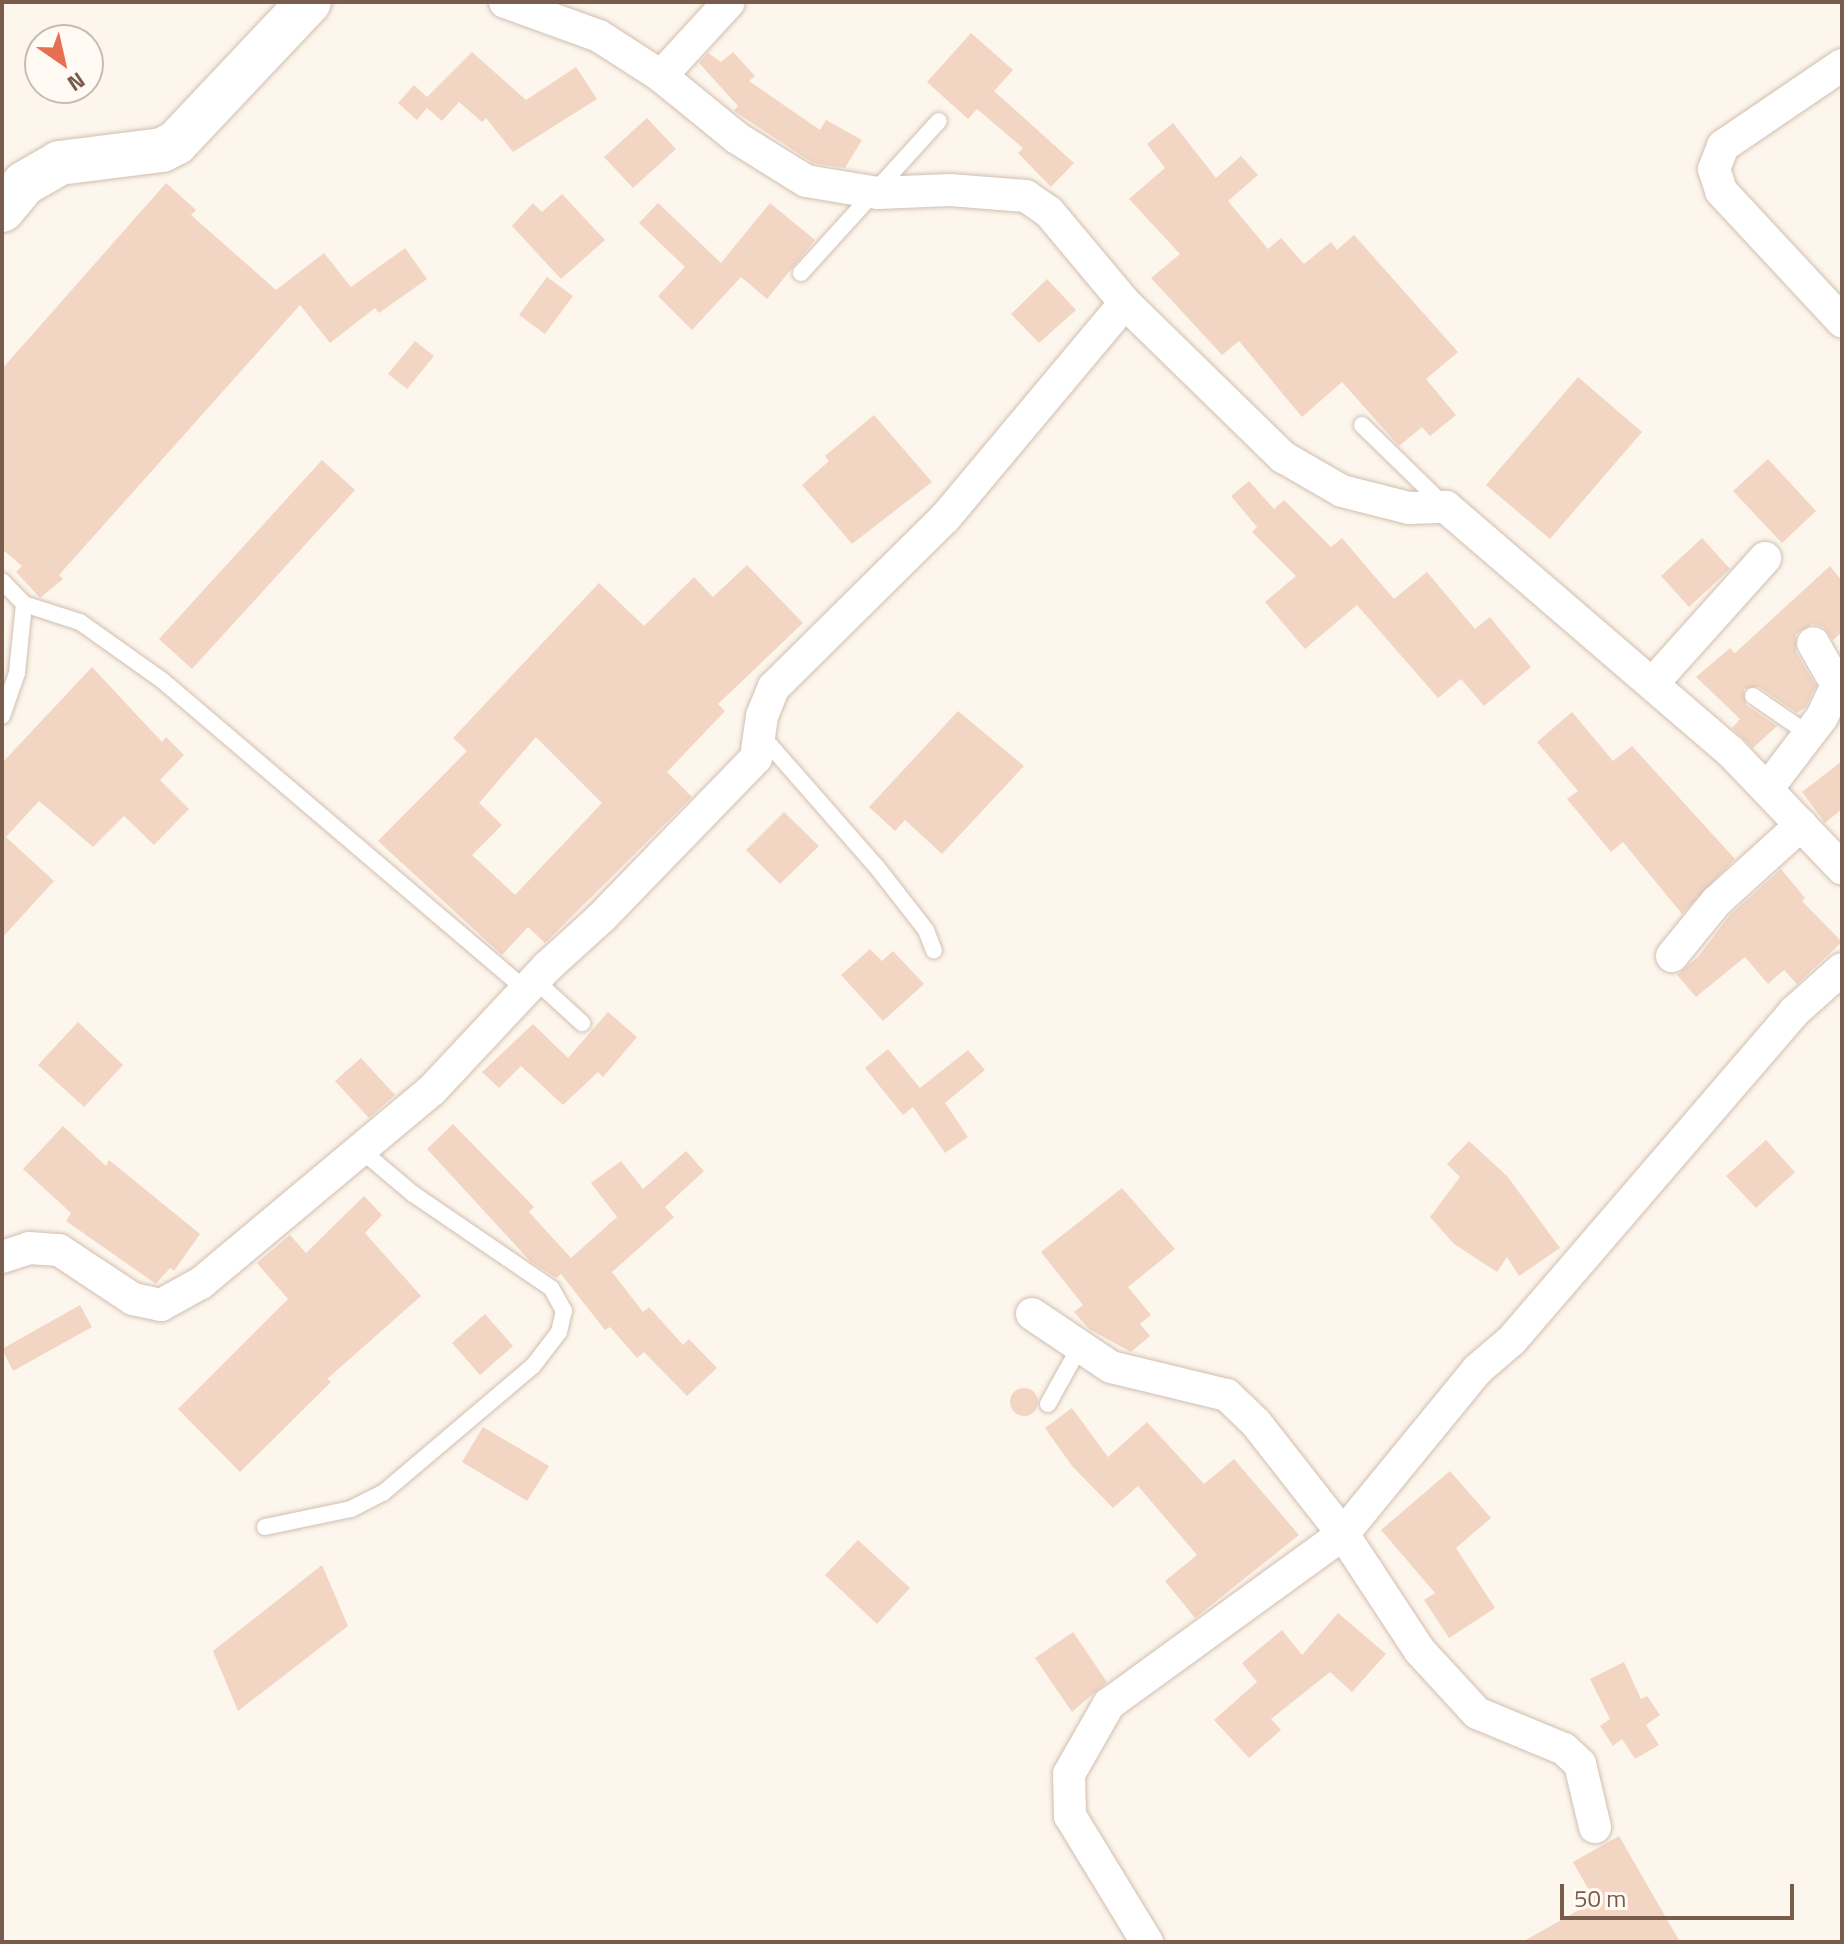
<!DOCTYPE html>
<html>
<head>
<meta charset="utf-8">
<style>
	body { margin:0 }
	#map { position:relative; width:1844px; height:1944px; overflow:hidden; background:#fdf6ec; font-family:"Titillium Web",sans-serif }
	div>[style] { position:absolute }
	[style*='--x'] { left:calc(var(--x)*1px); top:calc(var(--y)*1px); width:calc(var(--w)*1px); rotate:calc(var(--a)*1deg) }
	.building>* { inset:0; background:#f3d5c3 }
	.round { border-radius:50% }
	.roads { filter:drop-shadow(0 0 2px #d1beb0) drop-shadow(0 0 2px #d1beb0) }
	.lane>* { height:16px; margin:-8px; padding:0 8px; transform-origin:8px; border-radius:8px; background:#fff }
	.street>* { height:32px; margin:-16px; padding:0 16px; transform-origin:16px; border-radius:16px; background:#fff }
	.secondary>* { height:44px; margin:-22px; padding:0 22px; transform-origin:22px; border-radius:22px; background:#fff }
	span { translate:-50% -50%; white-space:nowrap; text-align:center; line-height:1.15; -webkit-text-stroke:7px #fffaf3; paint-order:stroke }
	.frame { position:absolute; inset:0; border:4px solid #7a5c4d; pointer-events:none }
	.north { position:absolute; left:24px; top:24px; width:80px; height:80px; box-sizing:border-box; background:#fffaf3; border:2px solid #cabbb1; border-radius:50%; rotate:146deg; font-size:22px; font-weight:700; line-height:32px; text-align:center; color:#7a5c4d }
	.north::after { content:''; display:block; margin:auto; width:28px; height:36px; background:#e76f51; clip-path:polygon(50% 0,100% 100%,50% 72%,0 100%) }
	.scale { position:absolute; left:1560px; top:1884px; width:234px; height:36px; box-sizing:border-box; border:4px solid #7a5c4d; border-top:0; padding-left:10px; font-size:24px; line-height:28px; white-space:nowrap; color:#7a5c4d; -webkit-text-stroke:6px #fffaf3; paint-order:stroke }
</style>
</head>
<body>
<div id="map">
	<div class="building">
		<i style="clip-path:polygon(971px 33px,1013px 70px,994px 91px,1074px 163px,1051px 187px,1018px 153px,1023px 148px,977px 109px,968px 119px,927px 82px)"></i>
		<i style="clip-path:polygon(472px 52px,526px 100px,576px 67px,597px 99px,513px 152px,486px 118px,482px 122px,459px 102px,442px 121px,427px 108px,417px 120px,398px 103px,414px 85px,427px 97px)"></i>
		<i style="clip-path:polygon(733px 52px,755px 76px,749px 81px,820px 130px,826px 120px,862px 140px,845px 168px,813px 163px,734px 111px,738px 106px,699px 63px,708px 53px,721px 62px)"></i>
		<i style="clip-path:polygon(647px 118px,676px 149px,633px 188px,604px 157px)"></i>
		<i style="clip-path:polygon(1173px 123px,1216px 178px,1241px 156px,1258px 175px,1228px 201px,1268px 249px,1281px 238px,1304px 264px,1331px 242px,1337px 250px,1354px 235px,1458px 352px,1426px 379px,1456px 415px,1430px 436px,1422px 427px,1399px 446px,1342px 382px,1302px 417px,1239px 341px,1222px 355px,1151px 278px,1180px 254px,1129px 199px,1165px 168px,1147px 144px)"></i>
		<i style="clip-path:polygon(166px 183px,196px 210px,191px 215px,276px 290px,324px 253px,351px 287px,405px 248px,427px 279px,379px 313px,375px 308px,330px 343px,300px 305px,59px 575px,63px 579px,40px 598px,16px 572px,22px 566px,2px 549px,2px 369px)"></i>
		<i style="clip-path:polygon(562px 194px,605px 240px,561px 279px,512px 226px,533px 203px,542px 212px)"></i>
		<i style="clip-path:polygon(658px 203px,721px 263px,770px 203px,815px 240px,767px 299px,741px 277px,692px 330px,658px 296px,685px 267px,639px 223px)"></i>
		<i style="clip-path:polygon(547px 277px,573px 296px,545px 334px,519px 315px)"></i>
		<i style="clip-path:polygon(1047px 279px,1076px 310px,1039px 343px,1011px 314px)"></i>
		<i style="clip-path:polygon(415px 341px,434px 356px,407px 389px,388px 374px)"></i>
		<i style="clip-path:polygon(1578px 377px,1642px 432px,1550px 539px,1486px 485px)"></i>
		<i style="clip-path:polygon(874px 415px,932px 482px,852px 544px,802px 485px,829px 461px,825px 456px)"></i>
		<i style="clip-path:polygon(1768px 459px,1816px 511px,1782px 543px,1733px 491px)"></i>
		<i style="clip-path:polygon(322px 460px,355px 490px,192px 669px,159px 639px)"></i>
		<i style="clip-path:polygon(1249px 481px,1274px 509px,1284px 500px,1331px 547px,1342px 538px,1394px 599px,1427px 572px,1475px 629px,1490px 617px,1531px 667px,1484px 706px,1461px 679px,1438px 698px,1357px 605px,1305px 649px,1265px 602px,1296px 576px,1252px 532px,1257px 527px,1231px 496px)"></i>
		<i style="clip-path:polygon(1702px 538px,1730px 569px,1689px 607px,1661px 576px)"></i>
		<i style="clip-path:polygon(evenodd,747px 565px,803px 623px,718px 704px,725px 711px,667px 772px,692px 797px,545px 943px,528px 927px,502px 955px,378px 841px,467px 751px,453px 738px,599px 583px,644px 626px,694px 577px,713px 597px,747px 565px,536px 737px,602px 803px,515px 895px,472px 855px,502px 825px,479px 803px,536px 737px)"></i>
		<i style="clip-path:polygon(1830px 566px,1842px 581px,1842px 632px,1833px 640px,1823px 627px,1812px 624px,1796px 634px,1796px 652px,1816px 686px,1806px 707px,1797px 713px,1759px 687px,1744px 689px,1746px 705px,1777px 726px,1753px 748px,1732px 728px,1740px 719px,1696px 677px,1730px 648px,1735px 653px)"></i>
		<i style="clip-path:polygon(92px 667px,162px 742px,166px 737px,184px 755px,160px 780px,189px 809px,154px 845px,124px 816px,93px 847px,39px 801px,6px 837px,54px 881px,2px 938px,2px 763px)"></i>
		<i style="clip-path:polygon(958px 711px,1024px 766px,942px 854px,905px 820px,895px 831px,869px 807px)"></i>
		<i style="clip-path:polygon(1572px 712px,1613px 761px,1632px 746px,1735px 859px,1682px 914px,1623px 842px,1611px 852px,1567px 799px,1578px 791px,1537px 742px)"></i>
		<i style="clip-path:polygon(1842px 761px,1842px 809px,1825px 823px,1802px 792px)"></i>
		<i style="clip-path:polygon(784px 812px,819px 846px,780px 884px,746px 850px)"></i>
		<i style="clip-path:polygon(1781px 869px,1805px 898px,1802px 901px,1842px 942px,1797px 984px,1784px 970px,1768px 984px,1745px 957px,1696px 997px,1677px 975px,1698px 957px,1730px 915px)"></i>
		<i style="clip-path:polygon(870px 949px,882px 961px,893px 951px,924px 984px,883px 1021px,841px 975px)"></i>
		<i style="clip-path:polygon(608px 1012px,637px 1037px,603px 1077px,598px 1072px,563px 1105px,521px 1066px,499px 1088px,482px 1072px,533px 1024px,568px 1058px)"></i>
		<i style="clip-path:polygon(78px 1022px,123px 1065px,84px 1107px,38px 1065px)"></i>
		<i style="clip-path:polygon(888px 1049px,920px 1088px,968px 1050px,985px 1070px,945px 1103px,968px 1137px,945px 1153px,913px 1107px,903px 1115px,865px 1068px)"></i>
		<i style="clip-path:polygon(361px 1058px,395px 1095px,369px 1118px,335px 1081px)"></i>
		<i style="clip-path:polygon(453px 1124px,534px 1207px,529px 1212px,571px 1258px,617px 1217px,591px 1183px,621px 1161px,643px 1189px,686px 1151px,704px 1171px,665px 1207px,674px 1217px,612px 1272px,643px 1312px,649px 1307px,683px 1345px,689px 1339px,717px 1368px,687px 1396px,644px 1352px,637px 1358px,610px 1327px,605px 1330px,561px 1274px,556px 1278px,530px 1261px,427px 1149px)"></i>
		<i style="clip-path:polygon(63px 1126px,106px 1166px,109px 1160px,200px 1234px,174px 1271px,170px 1268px,156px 1284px,66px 1221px,71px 1213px,23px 1169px)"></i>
		<i style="clip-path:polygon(1766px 1140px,1795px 1172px,1756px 1208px,1726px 1176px)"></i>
		<i style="clip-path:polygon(1469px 1141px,1507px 1176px,1560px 1248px,1519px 1276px,1507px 1257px,1497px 1272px,1454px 1244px,1430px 1217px,1460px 1177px,1447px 1164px)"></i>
		<i style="clip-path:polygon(1122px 1188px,1175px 1249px,1128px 1287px,1151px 1315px,1140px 1324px,1150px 1336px,1131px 1352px,1089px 1329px,1074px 1312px,1083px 1305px,1041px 1252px)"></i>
		<i style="clip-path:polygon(364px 1196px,382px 1215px,365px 1233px,421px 1296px,327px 1379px,331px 1382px,240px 1472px,178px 1409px,288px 1299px,257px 1263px,290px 1235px,306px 1253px)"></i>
		<i style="clip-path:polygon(80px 1305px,92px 1327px,13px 1371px,2px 1349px)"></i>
		<i style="clip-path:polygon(485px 1314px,513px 1346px,480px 1375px,452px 1343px)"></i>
		<i class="round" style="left:1010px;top:1388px;width:28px;height:28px"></i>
		<i style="clip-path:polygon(1072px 1408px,1108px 1457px,1147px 1422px,1204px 1484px,1234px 1459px,1299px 1535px,1195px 1618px,1165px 1581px,1197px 1555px,1138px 1486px,1113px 1508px,1072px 1466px,1045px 1428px)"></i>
		<i style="clip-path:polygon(483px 1427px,549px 1466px,527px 1501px,462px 1462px)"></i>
		<i style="clip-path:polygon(1450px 1471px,1491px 1518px,1456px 1548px,1495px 1608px,1449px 1638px,1424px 1600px,1435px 1593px,1381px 1530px)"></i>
		<i style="clip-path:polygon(858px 1540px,910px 1588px,877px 1624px,825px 1575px)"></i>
		<i style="clip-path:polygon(322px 1565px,348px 1626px,238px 1711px,213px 1651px)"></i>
		<i style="clip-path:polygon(1338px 1613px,1386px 1654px,1352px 1692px,1330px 1672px,1271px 1719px,1281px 1730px,1249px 1758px,1214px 1720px,1257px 1682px,1242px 1663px,1282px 1630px,1302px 1655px)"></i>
		<i style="clip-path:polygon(1073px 1632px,1107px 1682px,1072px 1712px,1035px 1658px)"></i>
		<i style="clip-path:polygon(1624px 1662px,1641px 1699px,1647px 1696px,1660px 1715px,1646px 1725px,1659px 1745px,1635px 1759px,1622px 1739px,1613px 1746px,1600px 1726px,1610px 1719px,1590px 1679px)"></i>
		<i style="clip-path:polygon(1619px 1836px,1680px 1942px,1522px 1942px,1595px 1901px,1573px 1862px)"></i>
	</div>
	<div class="roads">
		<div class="lane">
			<i style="--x:801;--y:273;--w:205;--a:-47.8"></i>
			<i style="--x:1362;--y:425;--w:116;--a:44.3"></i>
			<i style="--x:2;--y:581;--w:32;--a:46"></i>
			<i style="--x:24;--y:604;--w:59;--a:17.8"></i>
			<i style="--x:80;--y:622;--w:102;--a:35.4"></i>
			<i style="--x:163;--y:681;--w:477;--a:40.4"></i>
			<i style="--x:1753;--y:696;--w:65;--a:34.4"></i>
			<i style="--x:2;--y:716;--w:46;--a:-70.8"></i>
			<i style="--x:17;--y:673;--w:69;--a:-84.2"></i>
			<i style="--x:762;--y:736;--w:173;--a:48.8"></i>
			<i style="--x:876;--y:866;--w:81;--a:52"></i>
			<i style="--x:926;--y:930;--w:22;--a:69"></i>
			<i style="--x:535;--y:980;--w:64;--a:42.5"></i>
			<i style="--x:1048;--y:1404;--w:64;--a:-61"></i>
			<i style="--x:265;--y:1527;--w:88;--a:-11.8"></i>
			<i style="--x:351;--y:1509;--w:36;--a:-27"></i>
			<i style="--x:383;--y:1493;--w:197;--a:-40.3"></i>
			<i style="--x:533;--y:1366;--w:43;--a:-52.6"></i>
			<i style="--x:559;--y:1332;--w:22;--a:-77"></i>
			<i style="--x:564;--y:1311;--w:26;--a:-119"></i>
			<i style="--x:551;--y:1288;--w:167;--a:-145.7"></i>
			<i style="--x:413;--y:1194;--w:70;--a:-139.7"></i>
		</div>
		<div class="street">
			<i style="--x:505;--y:2;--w:100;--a:19.9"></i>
			<i style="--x:599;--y:36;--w:74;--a:32.8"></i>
			<i style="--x:661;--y:76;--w:98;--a:39.2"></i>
			<i style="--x:737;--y:138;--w:81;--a:31.9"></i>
			<i style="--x:806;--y:181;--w:73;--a:9.5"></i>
			<i style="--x:878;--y:193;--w:72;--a:-2.4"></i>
			<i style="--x:950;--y:190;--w:76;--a:4.5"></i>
			<i style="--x:1026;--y:196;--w:28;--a:35"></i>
			<i style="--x:1049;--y:212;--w:119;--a:50.1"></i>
			<i style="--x:1125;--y:303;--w:221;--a:44.3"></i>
			<i style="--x:1283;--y:457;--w:68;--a:30"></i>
			<i style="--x:1342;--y:491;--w:69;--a:14.2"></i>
			<i style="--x:1409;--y:508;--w:37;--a:-2"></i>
			<i style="--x:1446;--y:507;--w:376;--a:40.7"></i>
			<i style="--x:1731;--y:752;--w:161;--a:46.3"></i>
			<i style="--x:1842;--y:65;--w:144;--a:145.8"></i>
			<i style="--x:1723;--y:146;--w:25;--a:111"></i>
			<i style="--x:1714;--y:169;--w:23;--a:72"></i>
			<i style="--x:1721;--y:191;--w:178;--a:47.1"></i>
			<i style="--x:661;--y:76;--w:100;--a:-47.4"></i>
			<i style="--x:1653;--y:683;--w:168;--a:-48.1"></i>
			<i style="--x:1767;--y:789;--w:91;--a:-52.6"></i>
			<i style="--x:1822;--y:717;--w:35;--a:-65"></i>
			<i style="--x:1837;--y:685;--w:48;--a:-119.7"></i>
			<i style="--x:1672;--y:956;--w:70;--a:-50.8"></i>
			<i style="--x:1716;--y:902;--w:115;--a:-42.2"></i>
			<i style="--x:2;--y:1257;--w:28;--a:-18"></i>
			<i style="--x:29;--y:1248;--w:30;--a:4"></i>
			<i style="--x:59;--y:1250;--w:89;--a:33.5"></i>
			<i style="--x:133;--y:1299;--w:29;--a:12"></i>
			<i style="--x:161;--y:1305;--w:46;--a:-28.8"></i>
			<i style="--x:201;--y:1283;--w:301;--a:-39.9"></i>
			<i style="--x:432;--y:1090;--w:168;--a:-46.9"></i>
			<i style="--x:547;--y:967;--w:73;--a:-42.2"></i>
			<i style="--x:601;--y:918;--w:223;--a:-45.9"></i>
			<i style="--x:756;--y:758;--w:42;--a:-81.9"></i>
			<i style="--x:762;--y:716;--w:31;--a:-68"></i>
			<i style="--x:774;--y:687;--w:240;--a:-44.7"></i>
			<i style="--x:945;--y:518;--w:280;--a:-50.1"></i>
			<i style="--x:1032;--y:1314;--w:95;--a:33.9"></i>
			<i style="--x:1111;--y:1367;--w:119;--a:13.6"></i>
			<i style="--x:1227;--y:1395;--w:40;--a:44"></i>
			<i style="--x:1256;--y:1423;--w:141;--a:51.9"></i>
			<i style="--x:1343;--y:1534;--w:140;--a:56.7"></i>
			<i style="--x:1420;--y:1651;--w:84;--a:47.4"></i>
			<i style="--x:1477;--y:1713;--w:94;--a:22.5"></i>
			<i style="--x:1564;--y:1749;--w:22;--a:43"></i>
			<i style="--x:1580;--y:1764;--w:65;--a:76.6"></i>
			<i style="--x:1147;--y:1942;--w:148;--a:-121.4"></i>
			<i style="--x:1070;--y:1816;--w:42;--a:-91.4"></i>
			<i style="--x:1069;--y:1774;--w:81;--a:-60.3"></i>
			<i style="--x:1109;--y:1704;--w:289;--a:-36"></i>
			<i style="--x:1343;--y:1534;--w:212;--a:-50.7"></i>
			<i style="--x:1477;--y:1370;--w:46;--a:-40.6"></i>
			<i style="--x:1512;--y:1340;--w:433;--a:-49.3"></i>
			<i style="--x:1794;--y:1012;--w:64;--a:-41.9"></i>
		</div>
		<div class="secondary">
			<i style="--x:2;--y:210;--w:35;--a:-50"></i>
			<i style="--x:25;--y:183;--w:39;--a:-30"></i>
			<i style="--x:59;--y:163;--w:104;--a:-7.2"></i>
			<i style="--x:162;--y:150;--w:16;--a:-27"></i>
			<i style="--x:176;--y:143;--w:194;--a:-46.7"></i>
		</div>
	</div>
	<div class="frame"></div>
	<div class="north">N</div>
	<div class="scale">50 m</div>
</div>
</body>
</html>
